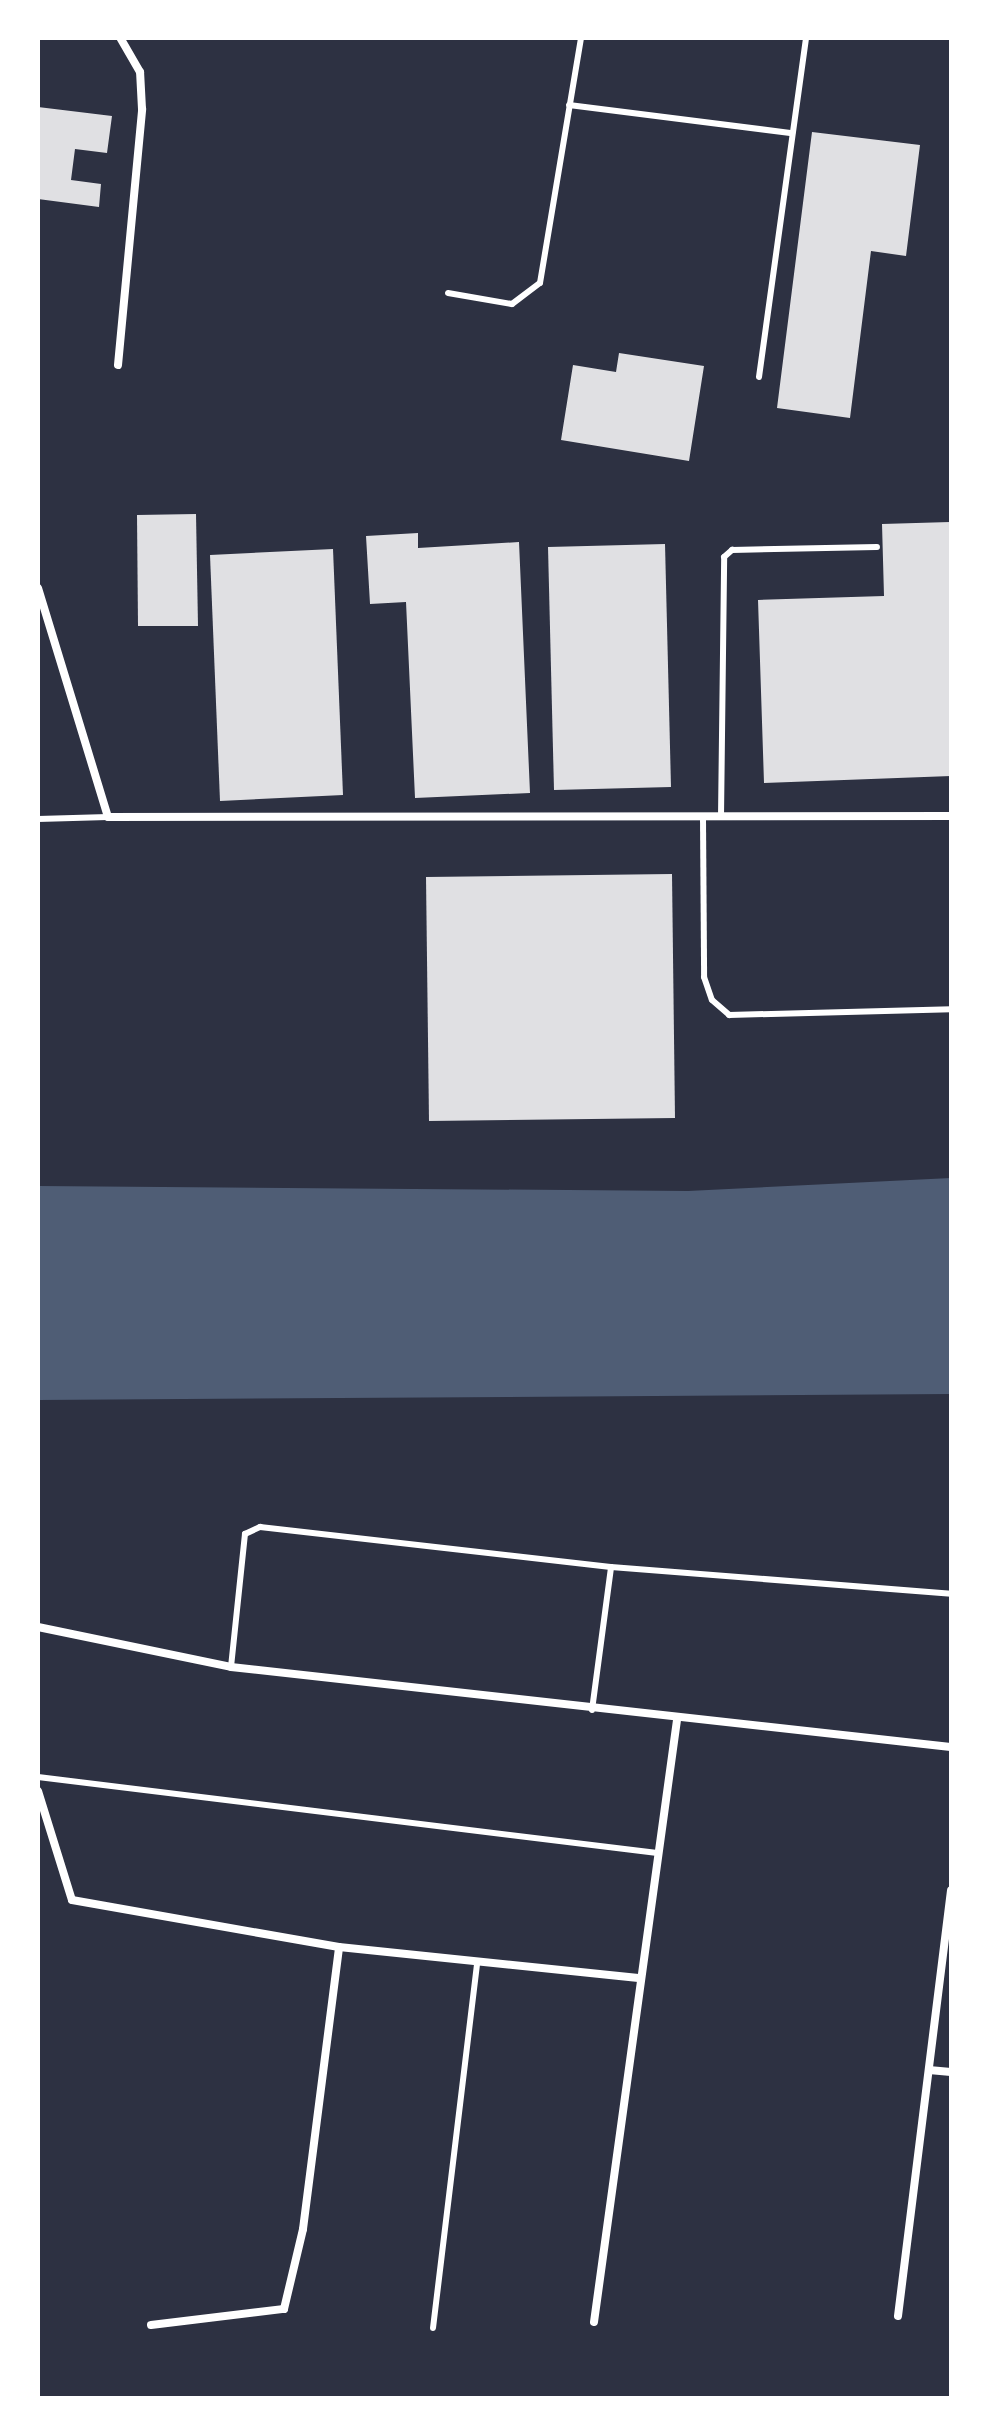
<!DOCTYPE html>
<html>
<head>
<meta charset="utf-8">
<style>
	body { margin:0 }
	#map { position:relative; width:989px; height:2436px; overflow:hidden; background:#2d3142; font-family:Roboto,sans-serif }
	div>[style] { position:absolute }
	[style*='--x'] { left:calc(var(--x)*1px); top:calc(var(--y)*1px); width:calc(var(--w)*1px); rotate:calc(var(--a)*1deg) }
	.water>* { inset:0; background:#4f5d75 }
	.building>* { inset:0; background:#e0e0e3 }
	.service>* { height:6px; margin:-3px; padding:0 3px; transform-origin:3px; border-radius:3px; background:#fff }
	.minor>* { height:8px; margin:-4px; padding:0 4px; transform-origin:4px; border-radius:4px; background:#fff }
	span { translate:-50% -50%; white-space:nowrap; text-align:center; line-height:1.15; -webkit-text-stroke:6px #fff; paint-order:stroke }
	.frame { position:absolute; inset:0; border:40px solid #fff; pointer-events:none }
</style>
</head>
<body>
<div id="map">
	<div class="water">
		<i style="clip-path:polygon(951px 1178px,951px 1394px,38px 1400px,38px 1186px,688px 1191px)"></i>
	</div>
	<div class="building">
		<i style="clip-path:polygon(38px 107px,112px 116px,107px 153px,75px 149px,71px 180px,101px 184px,99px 207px,38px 199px)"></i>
		<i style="clip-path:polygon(812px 132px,920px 145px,906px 256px,871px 251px,850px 418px,777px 408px)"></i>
		<i style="clip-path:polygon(619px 353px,704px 366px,689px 461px,561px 440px,573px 365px,616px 372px)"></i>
		<i style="clip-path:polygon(196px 514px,198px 626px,138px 626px,137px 515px)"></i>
		<i style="clip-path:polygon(950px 522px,951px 776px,764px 783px,758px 600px,884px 596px,882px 524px)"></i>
		<i style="clip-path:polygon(418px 533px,418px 548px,519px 542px,530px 793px,415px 798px,406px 602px,370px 604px,366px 536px)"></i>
		<i style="clip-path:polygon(665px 544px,671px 787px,554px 790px,548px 547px)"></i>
		<i style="clip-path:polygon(333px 549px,343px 795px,220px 801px,210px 555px)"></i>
		<i style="clip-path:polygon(672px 874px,675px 1118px,429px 1121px,426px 877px)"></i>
	</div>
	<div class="service">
		<i style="--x:569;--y:105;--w:225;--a:7.2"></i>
		<i style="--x:448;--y:293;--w:65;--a:9.8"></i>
		<i style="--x:512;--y:304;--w:35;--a:-37"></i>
		<i style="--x:540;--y:283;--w:248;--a:-80.5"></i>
		<i style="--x:759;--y:377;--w:342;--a:-82.1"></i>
		<i style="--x:721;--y:817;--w:260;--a:-89.3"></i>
		<i style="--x:724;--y:557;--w:11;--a:-41"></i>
		<i style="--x:732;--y:550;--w:145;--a:-1.2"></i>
		<i style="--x:703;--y:818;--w:159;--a:89.6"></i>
		<i style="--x:704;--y:977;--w:24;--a:71"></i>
		<i style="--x:712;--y:1000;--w:23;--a:41"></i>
		<i style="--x:729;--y:1015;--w:222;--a:-1.5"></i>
		<i style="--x:38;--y:819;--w:70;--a:-1.6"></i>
		<i style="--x:231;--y:1667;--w:134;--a:-84"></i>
		<i style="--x:245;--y:1534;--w:17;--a:-25"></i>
		<i style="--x:260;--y:1527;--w:353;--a:6.5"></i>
		<i style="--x:611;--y:1567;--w:341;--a:4.5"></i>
		<i style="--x:592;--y:1710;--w:144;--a:-82.4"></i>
		<i style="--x:38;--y:1777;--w:624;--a:7"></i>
		<i style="--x:433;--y:2328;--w:366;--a:-83.1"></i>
	</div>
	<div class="minor">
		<i style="--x:118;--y:365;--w:257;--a:-84.6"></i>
		<i style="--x:142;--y:109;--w:37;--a:-93"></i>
		<i style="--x:140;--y:72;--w:39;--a:-120"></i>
		<i style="--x:38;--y:588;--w:239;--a:73"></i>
		<i style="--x:108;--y:817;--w:843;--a:-0.07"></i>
		<i style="--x:38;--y:1627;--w:197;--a:11.7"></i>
		<i style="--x:231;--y:1667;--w:724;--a:6.34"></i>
		<i style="--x:38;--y:1791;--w:114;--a:72.7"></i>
		<i style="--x:72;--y:1900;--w:271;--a:10"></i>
		<i style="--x:339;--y:1947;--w:301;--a:5.9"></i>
		<i style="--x:929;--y:2070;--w:22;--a:5"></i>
		<i style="--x:898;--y:2316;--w:429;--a:-82.9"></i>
		<i style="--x:594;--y:2322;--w:608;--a:-82.15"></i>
		<i style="--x:151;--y:2325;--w:134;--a:-6.9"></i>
		<i style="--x:284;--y:2309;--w:82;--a:-76.6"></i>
		<i style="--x:303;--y:2229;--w:284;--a:-82.7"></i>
	</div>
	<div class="frame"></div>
</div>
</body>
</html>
